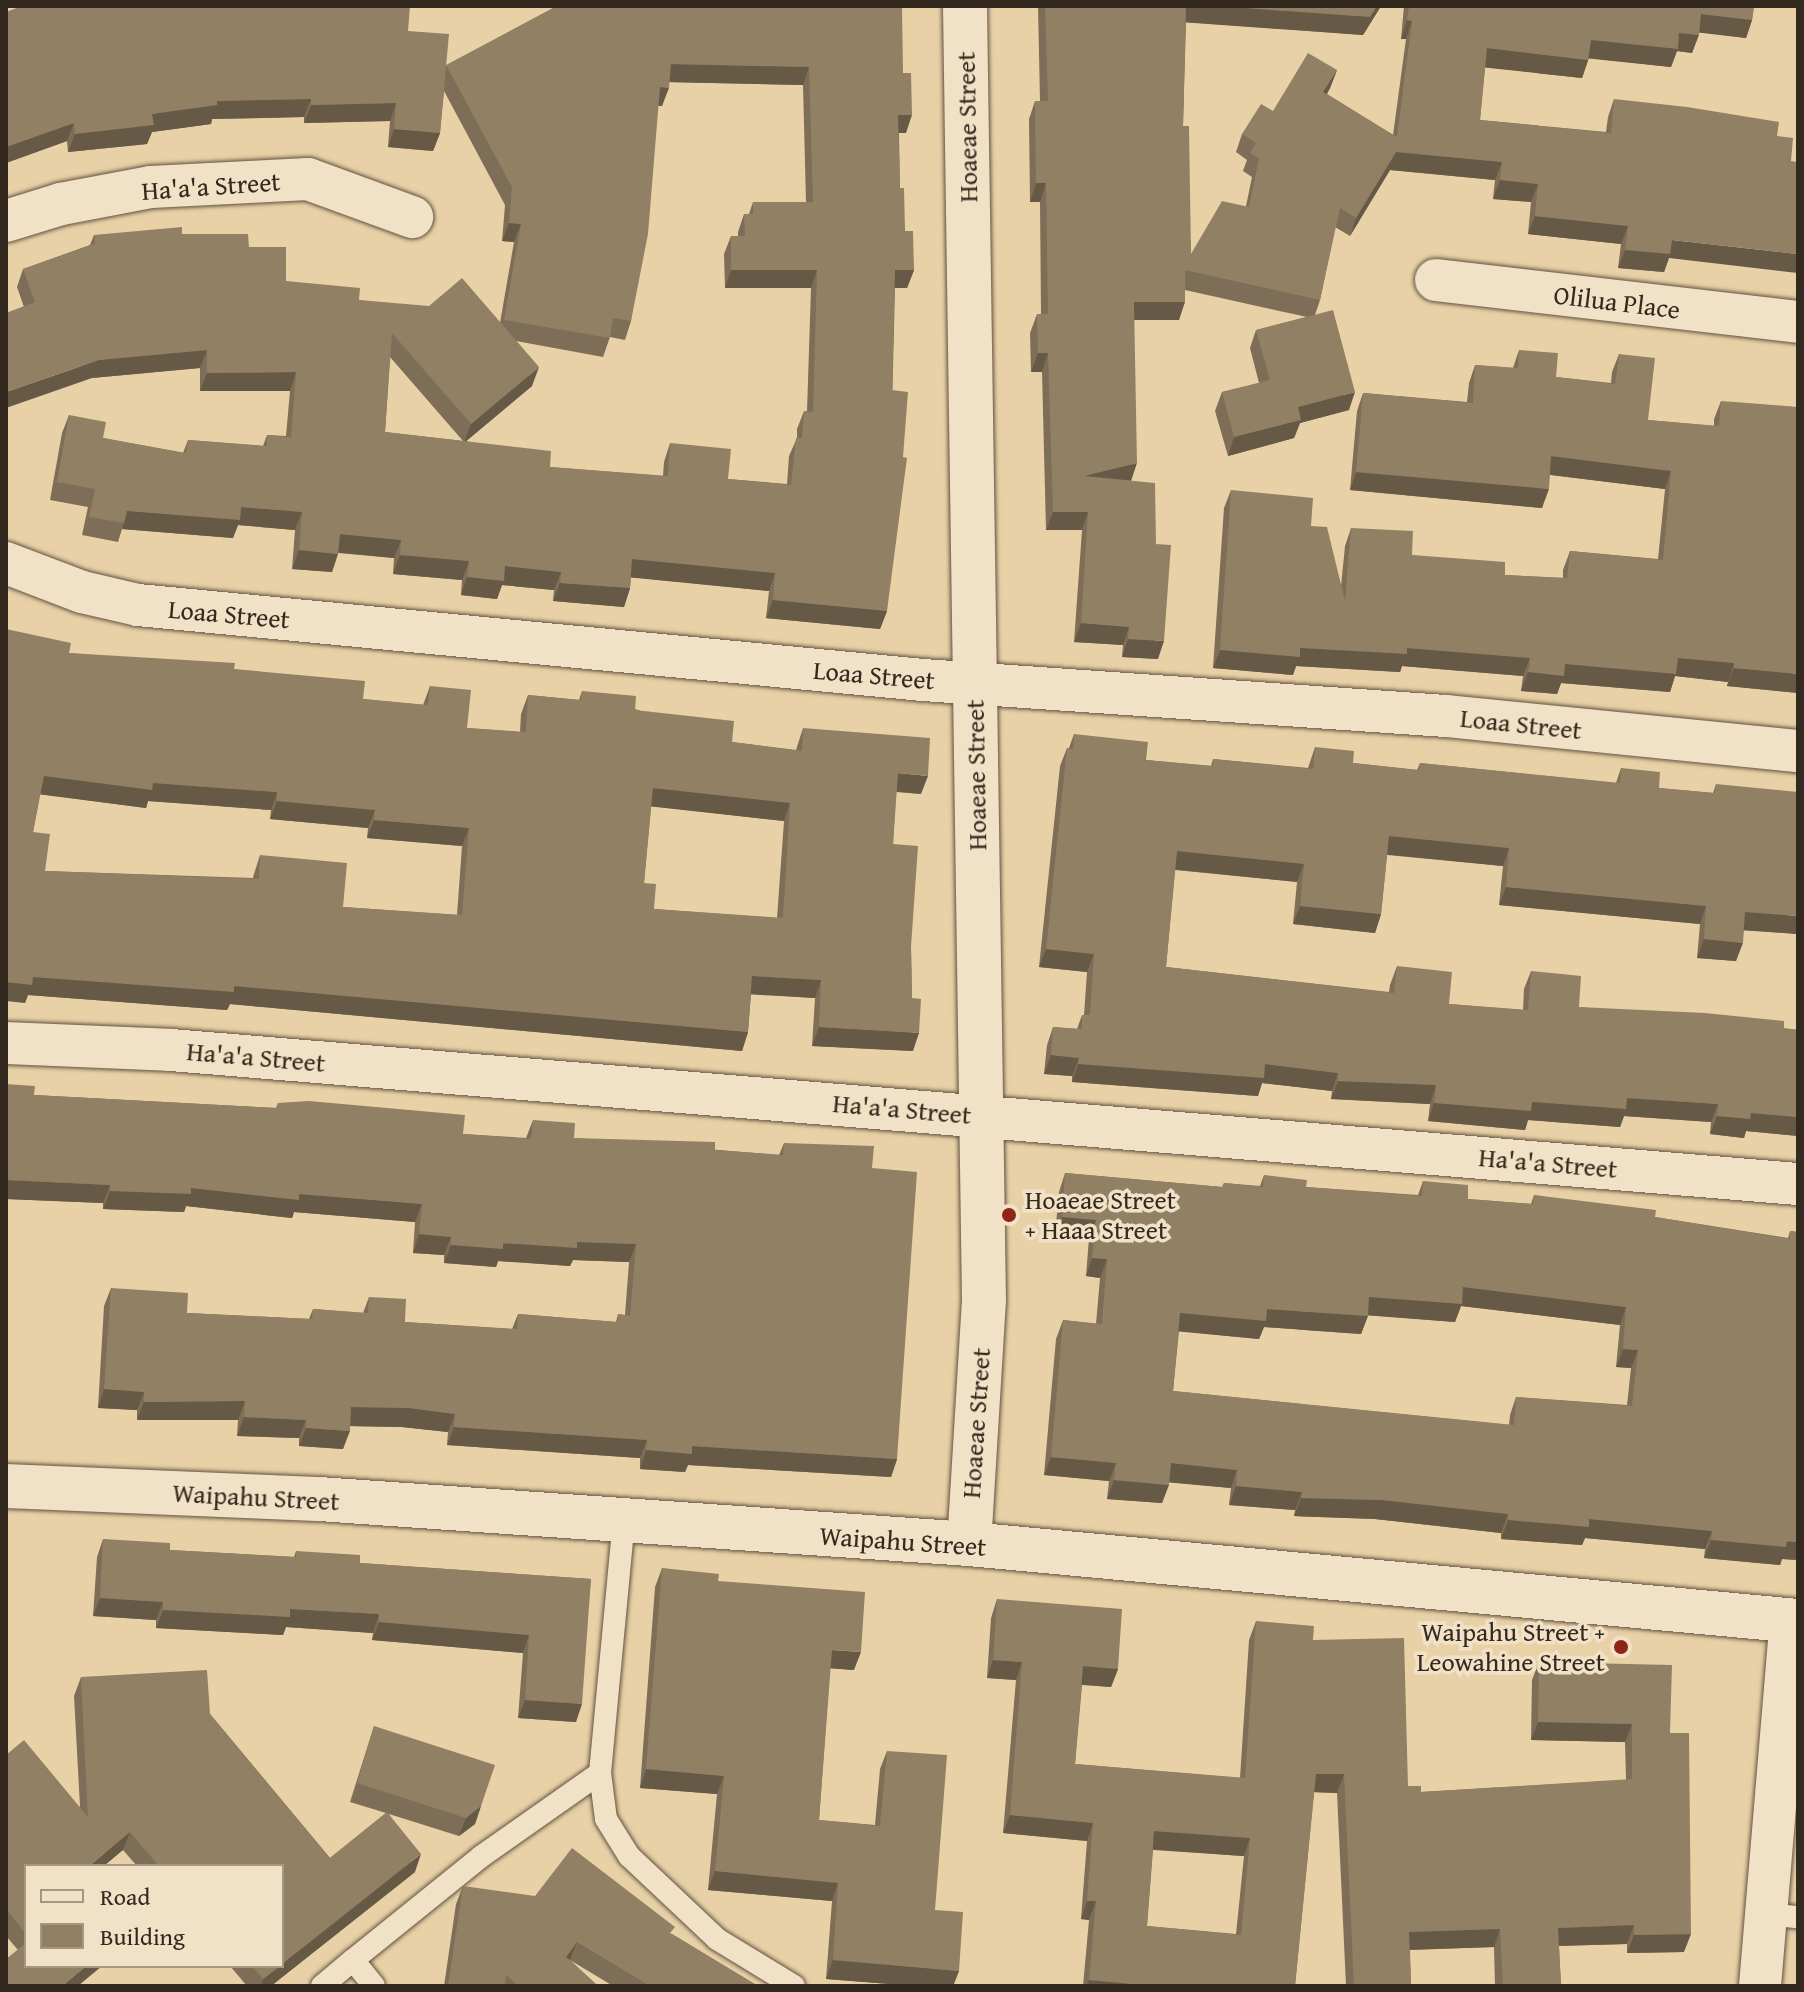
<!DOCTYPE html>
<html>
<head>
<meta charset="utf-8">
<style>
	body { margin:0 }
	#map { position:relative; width:1804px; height:1992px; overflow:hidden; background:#e9d1a7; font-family:"Gentium Book Plus",serif }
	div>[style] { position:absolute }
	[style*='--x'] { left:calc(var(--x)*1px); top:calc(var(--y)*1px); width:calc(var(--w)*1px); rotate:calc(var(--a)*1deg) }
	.roads { filter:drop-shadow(0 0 2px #615340) drop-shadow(0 0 2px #615340) }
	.service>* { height:22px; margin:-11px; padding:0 11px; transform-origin:11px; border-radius:11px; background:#f1e1c6 }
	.minor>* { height:42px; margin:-21px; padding:0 21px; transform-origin:21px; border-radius:21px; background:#f1e1c6 }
	.tertiary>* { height:44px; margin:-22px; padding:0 22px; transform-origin:22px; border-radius:22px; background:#f1e1c6 }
	.wall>* { inset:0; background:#7e6e57 }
	.shaded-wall>* { inset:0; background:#665a47 }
	.building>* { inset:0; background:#928065 }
	.dots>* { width:22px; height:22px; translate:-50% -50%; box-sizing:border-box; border:4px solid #f1e1c6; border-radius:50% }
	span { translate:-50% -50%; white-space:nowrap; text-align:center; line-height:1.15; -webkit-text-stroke:7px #f1e1c6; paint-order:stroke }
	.street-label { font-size:26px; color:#34291e }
	.poi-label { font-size:26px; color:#34291e }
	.left { translate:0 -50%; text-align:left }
	.right { translate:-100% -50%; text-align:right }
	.frame { position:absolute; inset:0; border:8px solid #34291e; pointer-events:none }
	.legend { position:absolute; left:24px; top:1864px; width:260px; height:104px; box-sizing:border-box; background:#f1e1c6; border:2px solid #a59783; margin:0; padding:10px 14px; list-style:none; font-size:24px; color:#34291e }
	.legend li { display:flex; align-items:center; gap:16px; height:40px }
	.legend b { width:40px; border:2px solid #a59783 }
</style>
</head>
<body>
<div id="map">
	<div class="roads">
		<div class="service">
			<i style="--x:600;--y:1773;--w:46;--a:82.6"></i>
			<i style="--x:606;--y:1819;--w:44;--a:58.1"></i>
			<i style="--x:629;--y:1856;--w:121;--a:43.3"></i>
			<i style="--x:717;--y:1939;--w:90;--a:31.4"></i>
			<i style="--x:1767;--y:1914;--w:31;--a:6"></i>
			<i style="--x:353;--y:1960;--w:166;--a:-38.9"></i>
			<i style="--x:482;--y:1856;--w:144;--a:-35.1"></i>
			<i style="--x:600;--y:1773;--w:253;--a:-84.6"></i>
			<i style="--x:322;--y:1986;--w:40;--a:-40"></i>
			<i style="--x:353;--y:1960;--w:33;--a:51"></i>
		</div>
		<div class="minor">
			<i style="--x:6;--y:221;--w:58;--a:-17.2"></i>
			<i style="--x:61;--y:204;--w:92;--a:-10.7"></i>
			<i style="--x:151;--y:187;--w:157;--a:-2.9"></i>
			<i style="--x:308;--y:179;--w:111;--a:20.1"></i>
			<i style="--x:1436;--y:280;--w:364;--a:6.6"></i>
			<i style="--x:6;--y:563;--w:81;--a:20.9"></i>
			<i style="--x:82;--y:592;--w:57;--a:13.1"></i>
			<i style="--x:138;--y:605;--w:789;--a:5.46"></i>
			<i style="--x:923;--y:680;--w:524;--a:3.94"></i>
			<i style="--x:1446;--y:716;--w:354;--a:5.7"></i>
			<i style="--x:6;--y:1043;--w:165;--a:2.4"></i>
			<i style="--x:171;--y:1050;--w:1633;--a:4.71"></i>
			<i style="--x:1760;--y:1986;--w:367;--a:-85.2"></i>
		</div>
		<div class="tertiary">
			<i style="--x:965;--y:6;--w:1294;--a:89.16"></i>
			<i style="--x:984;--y:1300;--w:244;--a:93.5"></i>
			<i style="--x:6;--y:1486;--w:313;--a:2.4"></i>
			<i style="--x:319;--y:1499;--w:652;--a:3.96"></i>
			<i style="--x:969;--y:1544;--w:833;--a:5.31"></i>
		</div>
	</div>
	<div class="wall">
		<i style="clip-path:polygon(evenodd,557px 6px,903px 73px,906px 133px,899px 133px,900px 188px,905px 231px,914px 270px,907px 288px,895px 288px,887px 611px,880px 629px,766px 618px,769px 591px,631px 577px,630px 588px,624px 607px,553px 601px,554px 590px,502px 585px,497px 599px,461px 595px,462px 580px,393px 574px,394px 558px,338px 553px,332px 572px,292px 569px,295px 530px,238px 525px,233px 538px,122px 529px,118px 542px,82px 535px,88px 507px,50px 500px,62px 433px,69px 415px,103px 438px,183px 453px,188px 440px,263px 446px,267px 435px,286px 436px,290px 391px,200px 391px,200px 368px,92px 378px,24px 307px,17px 287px,23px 269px,90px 245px,94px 235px,182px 234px,249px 247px,286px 281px,359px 300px,500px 323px,514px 242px,502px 241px,505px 205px,444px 91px,440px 133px,433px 151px,388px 147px,390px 121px,304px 123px,304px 117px,212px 119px,211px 124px,152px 132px,147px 144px,68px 152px,67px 141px,6px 163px,6px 12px,408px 31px,446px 66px,557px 6px,669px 82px,803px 85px,806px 202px,753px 202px,749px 214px,744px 214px,738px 232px,738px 236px,731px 236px,724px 254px,725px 288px,811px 288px,807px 411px,804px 411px,797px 429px,797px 438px,789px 456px,787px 484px,728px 479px,670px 443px,664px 462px,663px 476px,550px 467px,466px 441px,532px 386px,516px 341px,603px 357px,610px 337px,625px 340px,631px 321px,658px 106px,662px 106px,669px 82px,557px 6px,390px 357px,463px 441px,385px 432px,390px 357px)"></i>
		<i style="clip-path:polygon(1038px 6px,1381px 6px,1363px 35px,1186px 22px,1183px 126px,1191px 254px,1246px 206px,1252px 177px,1243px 171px,1247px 160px,1236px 152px,1242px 134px,1273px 111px,1337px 70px,1330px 88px,1327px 94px,1393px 135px,1406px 39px,1401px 39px,1404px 6px,1754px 6px,1752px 20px,1746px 38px,1699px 32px,1692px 53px,1677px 51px,1671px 67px,1589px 58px,1582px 78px,1485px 67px,1480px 120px,1606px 132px,1608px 117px,1614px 99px,1669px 258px,1664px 272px,1618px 268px,1621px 244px,1528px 234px,1531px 202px,1493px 199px,1495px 180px,1390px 170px,1350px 236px,1335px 227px,1320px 300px,1315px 315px,1349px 410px,1300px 423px,1294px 438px,1228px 456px,1215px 411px,1222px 392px,1259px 383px,1250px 348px,1256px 330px,1307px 317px,1185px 290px,1179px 320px,1134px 320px,1131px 481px,1158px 659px,1122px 657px,1123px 645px,1074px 642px,1082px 530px,1046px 530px,1042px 372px,1031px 372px,1030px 333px,1037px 314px,1041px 314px,1040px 202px,1030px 202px,1029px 119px,1035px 101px,1040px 101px)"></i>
		<i style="clip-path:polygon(1519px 350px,1556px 377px,1611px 383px,1612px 372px,1619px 354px,1648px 420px,1714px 426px,1714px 419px,1721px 401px,1798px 693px,1727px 686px,1728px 682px,1675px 676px,1670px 692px,1561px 683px,1557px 694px,1521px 691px,1523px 676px,1402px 666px,1400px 672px,1296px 666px,1293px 675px,1213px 668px,1224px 508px,1231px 490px,1311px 526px,1341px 586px,1345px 546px,1351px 528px,1412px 555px,1505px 575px,1563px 578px,1563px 570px,1570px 551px,1658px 559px,1665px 489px,1550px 475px,1542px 508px,1350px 490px,1357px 411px,1363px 393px,1467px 402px,1469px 383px,1475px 365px,1513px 368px)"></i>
		<i style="clip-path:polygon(evenodd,6px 629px,69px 653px,234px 669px,363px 699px,423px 705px,430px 686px,467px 728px,520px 732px,521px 714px,528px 695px,579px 700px,582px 691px,732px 742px,796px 750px,803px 728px,921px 794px,896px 792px,893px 844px,911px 947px,913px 1051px,812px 1046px,815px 998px,751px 994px,748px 1032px,742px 1051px,230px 1004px,227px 1010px,28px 995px,25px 1003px,6px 629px,40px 794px,146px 808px,148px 801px,271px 810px,270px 819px,368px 828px,367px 838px,462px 846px,457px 915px,343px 907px,260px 855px,254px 874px,253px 878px,45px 871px,33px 832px,40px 794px,6px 629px,651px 806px,784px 821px,777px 918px,654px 909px,644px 883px,651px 806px)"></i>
		<i style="clip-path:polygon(1074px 734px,1146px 760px,1211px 766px,1213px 759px,1308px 768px,1315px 747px,1353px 763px,1417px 770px,1420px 763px,1616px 783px,1621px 768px,1659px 788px,1713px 793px,1716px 784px,1798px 934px,1744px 930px,1736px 961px,1697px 958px,1700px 924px,1499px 905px,1503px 866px,1387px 855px,1381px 914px,1375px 933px,1293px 924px,1297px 882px,1175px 870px,1166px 967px,1389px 992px,1390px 985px,1397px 966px,1449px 1004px,1523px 1010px,1524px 989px,1531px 971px,1579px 1007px,1798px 1030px,1798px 1136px,1746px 1131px,1744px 1138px,1710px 1134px,1711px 1122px,1624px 1116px,1620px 1127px,1528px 1120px,1525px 1130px,1428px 1121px,1430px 1104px,1331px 1099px,1332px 1091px,1262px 1083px,1258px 1096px,1072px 1082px,1072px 1076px,1044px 1074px,1047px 1045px,1053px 1027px,1077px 1029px,1082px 1015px,1084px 1015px,1087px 972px,1039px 967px,1060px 766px,1067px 748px,1069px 748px)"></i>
		<i style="clip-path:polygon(6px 1084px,34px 1095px,276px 1108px,278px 1103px,463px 1134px,526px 1138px,533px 1120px,574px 1138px,779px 1155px,784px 1143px,872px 1168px,897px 1459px,891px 1477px,688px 1465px,685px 1472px,640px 1469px,640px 1458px,447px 1445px,448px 1432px,402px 1427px,350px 1426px,343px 1449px,299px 1446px,299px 1438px,237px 1436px,238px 1420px,137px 1420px,137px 1410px,98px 1408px,104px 1306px,111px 1288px,187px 1313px,309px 1319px,313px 1309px,363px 1313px,369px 1297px,405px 1322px,512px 1329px,518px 1314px,616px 1322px,618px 1314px,625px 1315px,629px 1262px,573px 1260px,570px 1266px,498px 1261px,496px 1267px,444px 1263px,444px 1255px,413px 1253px,415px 1222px,294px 1212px,292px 1218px,186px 1206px,184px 1212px,103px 1209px,103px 1203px,6px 1199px)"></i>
		<i style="clip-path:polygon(evenodd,1065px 1173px,1222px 1187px,1224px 1183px,1260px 1186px,1264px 1175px,1306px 1187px,1418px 1195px,1423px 1181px,1468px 1199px,1531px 1204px,1534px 1195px,1655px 1217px,1788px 1238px,1790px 1231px,1798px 1232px,1798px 1560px,1782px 1559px,1780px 1565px,1704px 1558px,1705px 1549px,1585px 1538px,1582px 1545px,1501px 1539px,1501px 1533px,1375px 1519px,1294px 1516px,1295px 1510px,1229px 1505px,1231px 1488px,1169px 1482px,1162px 1503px,1107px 1499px,1109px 1481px,1044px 1475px,1056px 1339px,1063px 1320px,1096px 1324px,1100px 1278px,1086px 1276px,1089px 1238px,1055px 1235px,1059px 1192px,1065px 1173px,1461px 1306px,1620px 1325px,1616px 1367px,1631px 1368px,1627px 1405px,1516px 1397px,1510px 1415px,1509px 1425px,1173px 1391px,1179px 1331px,1259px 1339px,1264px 1327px,1361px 1334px,1368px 1315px,1455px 1322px,1461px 1306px)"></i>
		<i style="clip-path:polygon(103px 1539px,170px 1550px,294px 1557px,296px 1551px,360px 1563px,591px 1579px,576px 1722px,518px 1718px,523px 1653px,372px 1640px,373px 1633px,286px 1627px,283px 1635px,156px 1628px,156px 1620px,93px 1616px,97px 1557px)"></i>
		<i style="clip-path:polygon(662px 1568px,718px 1581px,854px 1670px,830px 1668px,819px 1820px,875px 1825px,880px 1769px,887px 1751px,935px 1910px,959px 1971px,953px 1986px,915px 1986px,826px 1979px,832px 1901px,708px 1890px,717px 1794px,640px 1788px,655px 1587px)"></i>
		<i style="clip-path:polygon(evenodd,997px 1599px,1118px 1669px,1111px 1687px,1082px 1685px,1075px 1764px,1240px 1778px,1249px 1640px,1256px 1621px,1313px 1640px,1408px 1786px,1421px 1792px,1626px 1780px,1625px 1742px,1531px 1740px,1532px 1680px,1539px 1662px,1670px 1733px,1684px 1952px,1627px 1953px,1627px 1944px,1559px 1946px,1561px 1986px,1495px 1986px,1494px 1947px,1410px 1950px,1411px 1986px,1346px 1986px,1337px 1793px,1314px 1792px,1295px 1986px,1083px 1986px,1089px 1920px,1081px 1919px,1087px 1841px,1003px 1833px,1016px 1680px,987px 1678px,991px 1618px,997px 1599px,1153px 1850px,1244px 1856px,1236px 1934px,1147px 1926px,1153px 1850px)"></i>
		<i style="clip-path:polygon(81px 1677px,210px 1714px,330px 1858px,386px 1813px,350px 1802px,374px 1726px,481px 1806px,475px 1824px,459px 1836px,389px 1814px,415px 1872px,271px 1986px,247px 1986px,230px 1966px,282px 1966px,282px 1866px,137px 1866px,123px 1850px,26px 1866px,26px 1966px,18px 1950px,6px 1936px,6px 1755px,80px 1807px,74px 1696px)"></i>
		<i style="clip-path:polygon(463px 1886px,672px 1934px,758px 1986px,613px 1986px,570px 1960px,598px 1986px,444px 1986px,456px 1904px)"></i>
	</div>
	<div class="shaded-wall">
		<i style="clip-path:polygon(1185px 6px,1381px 6px,1363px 35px,1180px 22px)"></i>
		<i style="clip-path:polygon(1701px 14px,1752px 20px,1746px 38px,1694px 32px)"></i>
		<i style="clip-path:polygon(1407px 20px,1412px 21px,1406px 39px,1401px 39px)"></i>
		<i style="clip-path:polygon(1679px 33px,1699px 35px,1692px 53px,1677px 51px,1671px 67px,1584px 58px,1591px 40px)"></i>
		<i style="clip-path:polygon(1487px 48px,1588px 60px,1582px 78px,1480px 67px)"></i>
		<i style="clip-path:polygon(671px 64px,809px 67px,803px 85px,664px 82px)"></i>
		<i style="clip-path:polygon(1337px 70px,1330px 88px,1317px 111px,1323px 92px)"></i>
		<i style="clip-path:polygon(660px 87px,669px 88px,662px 106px,653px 105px)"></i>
		<i style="clip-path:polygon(311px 99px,304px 117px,212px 119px,211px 124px,152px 132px,147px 144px,68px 152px,75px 134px,152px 114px,217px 101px)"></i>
		<i style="clip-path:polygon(396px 103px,390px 121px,304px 123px,311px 105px)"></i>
		<i style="clip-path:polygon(898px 115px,912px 115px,906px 133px,891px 133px)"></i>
		<i style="clip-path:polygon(74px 123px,67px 141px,6px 163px,6px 147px)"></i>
		<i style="clip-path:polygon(394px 129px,440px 133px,433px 151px,388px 147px)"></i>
		<i style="clip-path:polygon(1396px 152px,1502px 162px,1495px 180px,1390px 170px,1350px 236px,1356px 218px)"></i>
		<i style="clip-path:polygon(1500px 180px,1538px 184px,1531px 202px,1493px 199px)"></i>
		<i style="clip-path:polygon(1036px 183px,1046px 183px,1040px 202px,1030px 202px)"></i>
		<i style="clip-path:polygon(1535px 216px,1628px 226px,1621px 244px,1528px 234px)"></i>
		<i style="clip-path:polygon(509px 223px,521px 224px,514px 242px,502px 241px)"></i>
		<i style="clip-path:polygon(1672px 240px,1798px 254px,1798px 273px,1669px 258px,1664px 272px,1618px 268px,1625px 250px)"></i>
		<i style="clip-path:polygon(731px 270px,817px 270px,811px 288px,725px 288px)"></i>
		<i style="clip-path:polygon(895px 270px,914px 270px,907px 288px,889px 288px)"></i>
		<i style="clip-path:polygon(1134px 302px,1185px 302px,1179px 320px,1127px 320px)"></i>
		<i style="clip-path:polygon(207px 350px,200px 368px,92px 378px,6px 408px,6px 392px,99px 360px)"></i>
		<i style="clip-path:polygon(1038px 353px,1048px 353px,1042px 372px,1031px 372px)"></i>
		<i style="clip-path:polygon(539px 367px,532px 386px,464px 443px,471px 424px)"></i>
		<i style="clip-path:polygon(296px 372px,290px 391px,200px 391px,207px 373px)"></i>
		<i style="clip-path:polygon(1355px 392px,1349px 410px,1300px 423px,1294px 438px,1228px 456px,1234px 437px,1298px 407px)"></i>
		<i style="clip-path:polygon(1551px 456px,1671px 471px,1665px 489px,1544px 474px)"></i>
		<i style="clip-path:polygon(1137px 463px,1131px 481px,1084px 476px)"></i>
		<i style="clip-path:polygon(1356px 472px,1549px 489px,1542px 508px,1350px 490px)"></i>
		<i style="clip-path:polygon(241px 507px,302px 512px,295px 530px,238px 525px,233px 538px,122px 529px,127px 511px)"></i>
		<i style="clip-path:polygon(1053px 512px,1088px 512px,1082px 530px,1046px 530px)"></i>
		<i style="clip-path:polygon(340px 534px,401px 540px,394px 558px,333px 552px)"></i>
		<i style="clip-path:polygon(299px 550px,338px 554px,332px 572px,292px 569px)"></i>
		<i style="clip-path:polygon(400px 555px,469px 561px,462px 580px,393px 574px)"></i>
		<i style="clip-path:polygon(632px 559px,775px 573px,769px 591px,626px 577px)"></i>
		<i style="clip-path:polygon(505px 566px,561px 572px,554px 590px,502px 585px,497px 599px,461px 595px,467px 577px)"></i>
		<i style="clip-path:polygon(560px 583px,630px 588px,624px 607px,553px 601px)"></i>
		<i style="clip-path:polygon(773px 600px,887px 611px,880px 629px,766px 618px)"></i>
		<i style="clip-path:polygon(1081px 623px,1129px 627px,1123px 645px,1074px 642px)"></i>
		<i style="clip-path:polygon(1128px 639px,1164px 641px,1158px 659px,1122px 657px)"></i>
		<i style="clip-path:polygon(1300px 648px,1407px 648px,1530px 658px,1523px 676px,1402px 666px,1400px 672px,1296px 666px,1293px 675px,1213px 668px,1220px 650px)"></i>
		<i style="clip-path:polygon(1678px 658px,1734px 663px,1728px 682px,1675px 676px,1670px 692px,1561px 683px,1557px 694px,1521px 691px,1528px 672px,1565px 664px)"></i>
		<i style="clip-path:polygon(1734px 668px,1798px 674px,1798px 693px,1727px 686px)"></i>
		<i style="clip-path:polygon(898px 773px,928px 776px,921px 794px,891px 791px)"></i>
		<i style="clip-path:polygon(44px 776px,153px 783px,277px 792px,271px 810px,148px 801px,146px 808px,37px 794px)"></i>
		<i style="clip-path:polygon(653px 788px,790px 803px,784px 821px,647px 806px)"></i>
		<i style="clip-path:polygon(277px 801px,375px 810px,368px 828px,270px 819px)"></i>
		<i style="clip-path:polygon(374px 820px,469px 828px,462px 846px,367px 838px)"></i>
		<i style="clip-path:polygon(1389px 836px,1509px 848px,1503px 866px,1383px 854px)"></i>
		<i style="clip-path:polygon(1177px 851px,1304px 864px,1297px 882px,1170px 869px)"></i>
		<i style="clip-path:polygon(1506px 887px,1706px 906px,1700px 924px,1499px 905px)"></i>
		<i style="clip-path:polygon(1300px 906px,1381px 914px,1375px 933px,1293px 924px)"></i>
		<i style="clip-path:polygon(1745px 912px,1798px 916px,1798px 934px,1739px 930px)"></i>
		<i style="clip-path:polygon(1704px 939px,1743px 943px,1736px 961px,1697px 958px)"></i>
		<i style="clip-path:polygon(1046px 949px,1094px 954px,1087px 972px,1039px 967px)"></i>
		<i style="clip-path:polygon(752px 976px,821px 980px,815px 998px,745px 994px)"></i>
		<i style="clip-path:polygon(33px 977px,234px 986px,748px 1032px,742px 1051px,230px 1004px,227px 1010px,28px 995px,25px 1003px,6px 1001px,6px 982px)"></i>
		<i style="clip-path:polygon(819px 1027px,919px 1033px,913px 1051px,812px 1046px)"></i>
		<i style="clip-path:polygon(1051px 1055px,1079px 1058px,1072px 1076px,1044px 1074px)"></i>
		<i style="clip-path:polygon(1078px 1064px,1265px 1064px,1338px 1073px,1332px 1091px,1262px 1083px,1258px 1096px,1072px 1082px)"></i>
		<i style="clip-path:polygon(1338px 1081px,1436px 1085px,1430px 1104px,1331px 1099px)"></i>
		<i style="clip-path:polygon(1627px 1098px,1718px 1104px,1711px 1122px,1624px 1116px,1620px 1127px,1528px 1120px,1525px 1130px,1428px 1121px,1434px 1103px,1532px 1102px)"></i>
		<i style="clip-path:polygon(1751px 1113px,1798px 1117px,1798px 1136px,1746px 1131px,1744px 1138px,1710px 1134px,1717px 1116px)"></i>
		<i style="clip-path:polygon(6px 1180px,110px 1185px,103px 1203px,6px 1199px)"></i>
		<i style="clip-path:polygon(191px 1188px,299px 1194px,422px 1204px,415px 1222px,294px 1212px,292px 1218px,186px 1206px,184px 1212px,103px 1209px,110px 1191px)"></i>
		<i style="clip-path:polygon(1062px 1217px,1096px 1220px,1089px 1238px,1055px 1235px)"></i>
		<i style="clip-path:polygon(419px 1234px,451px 1237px,444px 1255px,413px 1253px)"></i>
		<i style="clip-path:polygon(577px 1242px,636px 1244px,629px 1262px,573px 1260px,570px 1266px,498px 1261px,496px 1267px,444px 1263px,451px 1245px)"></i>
		<i style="clip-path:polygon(1092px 1258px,1107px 1259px,1100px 1278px,1086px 1276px)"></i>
		<i style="clip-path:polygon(1463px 1287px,1626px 1307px,1620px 1325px,1461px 1306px,1455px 1322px,1363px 1315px,1369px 1297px)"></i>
		<i style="clip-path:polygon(1267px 1309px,1368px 1316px,1361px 1334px,1264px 1327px,1259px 1339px,1174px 1331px,1180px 1313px)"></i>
		<i style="clip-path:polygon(1623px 1349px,1638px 1350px,1631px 1368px,1616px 1367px)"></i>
		<i style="clip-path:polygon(104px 1389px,144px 1392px,137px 1410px,98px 1408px)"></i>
		<i style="clip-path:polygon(245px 1401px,238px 1420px,137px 1420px,144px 1402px)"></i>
		<i style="clip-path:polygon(351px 1407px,409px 1408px,455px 1414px,448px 1432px,402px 1427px,345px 1426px)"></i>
		<i style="clip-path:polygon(244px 1417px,306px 1420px,299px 1438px,237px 1436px)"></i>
		<i style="clip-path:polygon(454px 1427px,647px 1440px,640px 1458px,447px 1445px)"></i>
		<i style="clip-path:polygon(306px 1428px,350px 1431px,343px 1449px,299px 1446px)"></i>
		<i style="clip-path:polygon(692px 1446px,897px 1459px,891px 1477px,688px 1465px,685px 1472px,640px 1469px,646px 1450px)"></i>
		<i style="clip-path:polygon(1051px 1457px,1116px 1463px,1109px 1481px,1044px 1475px)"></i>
		<i style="clip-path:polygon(1171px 1463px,1237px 1470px,1231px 1488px,1164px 1482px)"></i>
		<i style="clip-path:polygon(1114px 1480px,1169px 1485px,1162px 1503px,1107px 1499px)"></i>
		<i style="clip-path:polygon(1236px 1486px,1302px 1492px,1295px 1510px,1229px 1505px)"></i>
		<i style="clip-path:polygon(1301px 1498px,1382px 1500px,1508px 1514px,1501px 1533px,1375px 1519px,1294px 1516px)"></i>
		<i style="clip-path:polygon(1589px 1519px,1712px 1531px,1705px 1549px,1585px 1538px,1582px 1545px,1501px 1539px,1508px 1520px)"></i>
		<i style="clip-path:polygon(1711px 1540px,1798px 1542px,1798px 1560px,1782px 1559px,1780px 1565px,1704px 1558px)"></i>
		<i style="clip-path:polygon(100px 1598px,163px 1602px,156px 1620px,93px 1616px)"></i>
		<i style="clip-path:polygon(290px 1609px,379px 1614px,373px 1633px,286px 1627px,283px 1635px,156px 1628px,163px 1610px)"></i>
		<i style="clip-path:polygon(379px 1622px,529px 1635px,523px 1653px,372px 1640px)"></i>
		<i style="clip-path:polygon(832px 1650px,861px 1652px,854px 1670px,825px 1668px)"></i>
		<i style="clip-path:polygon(993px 1660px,1022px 1662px,1016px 1680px,987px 1678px)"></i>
		<i style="clip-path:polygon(1083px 1666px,1118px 1669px,1111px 1687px,1076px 1684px)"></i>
		<i style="clip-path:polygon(525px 1700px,582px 1704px,576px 1722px,518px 1718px)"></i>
		<i style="clip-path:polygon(1538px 1722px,1632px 1724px,1625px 1742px,1531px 1740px)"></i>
		<i style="clip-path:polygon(646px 1769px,724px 1776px,717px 1794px,640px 1788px)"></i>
		<i style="clip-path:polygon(1316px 1774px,1344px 1774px,1337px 1793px,1309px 1792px)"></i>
		<i style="clip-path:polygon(481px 1806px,475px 1824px,459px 1836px,466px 1818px)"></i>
		<i style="clip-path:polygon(1010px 1815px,1093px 1823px,1087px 1841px,1003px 1833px)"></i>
		<i style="clip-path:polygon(1154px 1831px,1250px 1838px,1244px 1856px,1147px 1849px)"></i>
		<i style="clip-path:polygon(130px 1832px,123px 1850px,104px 1866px,89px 1866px)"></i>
		<i style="clip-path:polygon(421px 1854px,415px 1872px,271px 1986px,261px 1986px,263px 1979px,280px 1966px,282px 1966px,282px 1964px)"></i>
		<i style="clip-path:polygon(715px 1871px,838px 1883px,832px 1901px,708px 1890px)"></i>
		<i style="clip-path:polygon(1087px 1901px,1096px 1901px,1089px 1920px,1081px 1919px)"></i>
		<i style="clip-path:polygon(1634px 1925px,1627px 1944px,1552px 1946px,1558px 1928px)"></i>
		<i style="clip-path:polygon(1500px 1929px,1494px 1947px,1402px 1950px,1409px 1932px)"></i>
		<i style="clip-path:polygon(1691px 1934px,1684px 1952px,1627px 1953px,1634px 1935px)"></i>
		<i style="clip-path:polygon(577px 1942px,570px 1960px,566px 1957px)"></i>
		<i style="clip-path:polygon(833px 1960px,959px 1971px,953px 1986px,915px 1986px,826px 1979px)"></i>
		<i style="clip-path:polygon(86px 1966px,102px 1966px,78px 1986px,62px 1986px)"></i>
		<i style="clip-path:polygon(1089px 1980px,1154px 1986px,1087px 1986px)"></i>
	</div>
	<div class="building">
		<i style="clip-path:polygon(22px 6px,410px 6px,408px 31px,449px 34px,440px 133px,394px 129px,396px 103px,311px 105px,311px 99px,217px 101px,217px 105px,152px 114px,154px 125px,75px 134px,74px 123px,6px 147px,6px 12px)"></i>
		<i style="clip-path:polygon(557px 6px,902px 6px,903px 73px,911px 73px,912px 115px,898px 115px,900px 188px,904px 188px,905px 231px,913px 231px,914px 270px,895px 270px,892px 390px,908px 392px,903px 457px,907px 458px,887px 611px,773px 600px,775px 573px,632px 559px,630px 588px,560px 583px,561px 572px,505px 566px,504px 581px,467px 577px,469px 561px,400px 555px,401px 540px,340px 534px,338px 554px,299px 550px,302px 512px,241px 507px,240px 520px,127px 511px,124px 523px,89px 517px,95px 489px,57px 482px,69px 415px,106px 422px,103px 438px,186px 453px,188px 440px,267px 446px,267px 435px,291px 437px,296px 372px,207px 373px,207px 350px,99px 360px,6px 392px,6px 313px,35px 302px,23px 269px,95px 244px,94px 235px,182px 227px,182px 234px,248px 234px,249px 247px,286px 247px,286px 281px,360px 288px,359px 300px,429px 306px,462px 278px,539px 367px,471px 424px,392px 333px,385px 432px,551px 451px,550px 467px,668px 476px,670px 443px,731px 449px,728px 479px,791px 485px,796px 438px,802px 438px,804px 411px,813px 412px,817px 270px,731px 270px,731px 236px,745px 236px,744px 214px,753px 214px,753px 202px,813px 202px,809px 67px,671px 64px,669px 88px,660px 87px,648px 234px,631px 321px,613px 318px,610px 338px,504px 320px,521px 224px,509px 223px,512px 187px,446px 65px)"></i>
		<i style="clip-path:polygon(1045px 6px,1186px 6px,1183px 126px,1189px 126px,1191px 254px,1222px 201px,1249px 207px,1259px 158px,1250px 153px,1256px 143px,1242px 134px,1261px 104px,1273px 111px,1308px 53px,1337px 70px,1323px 92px,1397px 137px,1412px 21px,1407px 20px,1409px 6px,1754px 6px,1752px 20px,1701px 14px,1699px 35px,1679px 33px,1678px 49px,1591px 40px,1588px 60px,1487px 48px,1480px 120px,1611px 133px,1614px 99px,1687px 107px,1779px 122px,1777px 136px,1793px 138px,1791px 161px,1798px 162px,1798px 254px,1672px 240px,1670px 254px,1625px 250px,1628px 226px,1535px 216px,1538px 184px,1500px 180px,1502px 162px,1396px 152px,1356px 218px,1340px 208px,1320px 300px,1185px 270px,1185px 302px,1134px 302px,1137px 463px,1084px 476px,1155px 483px,1156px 544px,1171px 545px,1164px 641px,1128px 639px,1129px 627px,1081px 623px,1088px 512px,1053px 512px,1048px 353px,1038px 353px,1037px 314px,1048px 314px,1046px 183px,1036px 183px,1035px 101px,1048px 101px)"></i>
		<i style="clip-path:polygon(1217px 6px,1377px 6px,1370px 17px)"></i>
		<i style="clip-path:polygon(1333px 310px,1355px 392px,1298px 407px,1301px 420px,1234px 437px,1222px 392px,1270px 380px,1256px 330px)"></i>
		<i style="clip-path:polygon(1519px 350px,1558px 353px,1556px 377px,1615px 384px,1619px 354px,1655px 358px,1648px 420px,1719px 426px,1721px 401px,1798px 407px,1798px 674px,1734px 668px,1734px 663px,1678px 658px,1676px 674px,1565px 664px,1564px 676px,1528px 672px,1530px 658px,1407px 648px,1407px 654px,1300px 648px,1300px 657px,1220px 650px,1231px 490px,1313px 498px,1311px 526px,1327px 527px,1345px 601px,1351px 528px,1413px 531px,1412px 555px,1505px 562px,1505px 575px,1567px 578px,1570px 551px,1663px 560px,1671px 471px,1551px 456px,1549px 489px,1356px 472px,1363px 393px,1473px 403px,1475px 365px,1518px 368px)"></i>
		<i style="clip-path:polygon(evenodd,6px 629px,71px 643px,69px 653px,235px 663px,234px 669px,365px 681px,363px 699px,428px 705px,430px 686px,471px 690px,467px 728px,526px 732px,528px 695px,581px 700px,582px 691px,636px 696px,635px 710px,734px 721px,732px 742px,802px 751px,803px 728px,930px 738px,928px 776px,898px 773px,893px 844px,918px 846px,911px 947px,912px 998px,921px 999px,919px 1033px,819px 1027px,821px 980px,752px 976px,748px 1032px,234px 986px,234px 992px,33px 977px,32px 985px,6px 982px,6px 629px,44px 776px,152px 790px,153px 783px,277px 792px,277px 801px,375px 810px,374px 820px,469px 828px,462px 915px,343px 907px,347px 863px,260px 855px,259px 879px,45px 871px,50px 834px,33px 832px,44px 776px,6px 629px,653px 788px,790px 803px,783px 918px,654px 909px,656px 884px,644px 883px,653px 788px)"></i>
		<i style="clip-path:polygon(1074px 734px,1148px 742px,1146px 760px,1213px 766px,1213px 759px,1313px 769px,1315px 747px,1354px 751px,1353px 763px,1419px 770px,1420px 763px,1620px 783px,1621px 768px,1660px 772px,1659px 788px,1715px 793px,1716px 784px,1798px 792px,1798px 916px,1745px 912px,1743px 943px,1704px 939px,1706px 906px,1506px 887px,1509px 848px,1389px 836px,1381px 914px,1300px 906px,1304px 864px,1177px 851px,1166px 967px,1394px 993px,1397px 966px,1452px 972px,1449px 1004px,1528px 1010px,1531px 971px,1581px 976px,1579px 1007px,1705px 1013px,1784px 1021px,1784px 1028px,1798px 1030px,1798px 1117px,1751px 1113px,1750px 1119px,1717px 1116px,1718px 1104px,1627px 1098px,1626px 1109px,1532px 1102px,1531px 1111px,1434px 1103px,1436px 1085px,1338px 1081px,1338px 1073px,1265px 1064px,1264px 1078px,1078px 1064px,1079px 1058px,1051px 1055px,1053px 1027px,1082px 1029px,1082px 1015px,1090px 1015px,1094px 954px,1046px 949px,1067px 748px,1073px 749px)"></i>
		<i style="clip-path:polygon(6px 1084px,35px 1086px,34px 1095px,277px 1108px,278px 1103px,309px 1101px,465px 1115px,463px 1134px,531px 1139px,533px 1120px,575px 1123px,574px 1138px,715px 1142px,715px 1150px,783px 1155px,784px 1143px,874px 1146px,872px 1168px,917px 1172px,897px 1459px,692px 1446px,692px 1454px,646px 1450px,647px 1440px,454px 1427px,455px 1414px,409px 1408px,351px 1407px,350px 1431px,306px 1428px,306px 1420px,244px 1417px,245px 1401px,144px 1402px,144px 1392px,104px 1389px,111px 1288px,188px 1293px,187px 1313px,312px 1319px,313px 1309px,368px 1313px,369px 1297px,406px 1299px,405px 1322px,517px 1329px,518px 1314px,618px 1322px,618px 1314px,630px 1316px,636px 1244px,577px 1242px,577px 1248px,503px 1243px,503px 1249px,451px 1245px,451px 1237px,419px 1234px,422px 1204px,299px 1194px,299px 1200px,191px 1188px,191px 1194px,110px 1191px,110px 1185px,6px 1180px)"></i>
		<i style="clip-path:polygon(evenodd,1065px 1173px,1223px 1187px,1224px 1183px,1263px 1187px,1264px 1175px,1307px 1180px,1306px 1187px,1422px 1196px,1423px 1181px,1468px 1185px,1468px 1199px,1533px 1204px,1534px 1195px,1656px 1210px,1655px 1217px,1790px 1239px,1790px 1231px,1798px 1232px,1798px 1542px,1787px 1541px,1786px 1547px,1711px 1540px,1712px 1531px,1589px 1519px,1589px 1527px,1508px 1520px,1508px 1514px,1382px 1500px,1301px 1498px,1302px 1492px,1236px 1486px,1237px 1470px,1171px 1463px,1169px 1485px,1114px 1480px,1116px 1463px,1051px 1457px,1063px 1320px,1102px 1324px,1107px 1259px,1092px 1258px,1096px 1220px,1062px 1217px,1065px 1173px,1463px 1287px,1626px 1307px,1623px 1349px,1638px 1350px,1632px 1406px,1516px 1397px,1514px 1425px,1173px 1391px,1180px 1313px,1266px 1321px,1267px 1309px,1368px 1316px,1369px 1297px,1462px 1304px,1463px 1287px)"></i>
		<i style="clip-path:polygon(103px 1539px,170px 1543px,170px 1550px,296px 1557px,296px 1551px,360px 1555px,360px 1563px,591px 1579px,582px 1704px,525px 1700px,529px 1635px,379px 1622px,379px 1614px,290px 1609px,290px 1617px,163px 1610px,163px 1602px,100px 1598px)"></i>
		<i style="clip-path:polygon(662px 1568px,719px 1574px,718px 1581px,865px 1592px,861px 1652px,832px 1650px,819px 1820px,880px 1826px,887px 1751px,947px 1755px,935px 1910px,963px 1912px,959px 1971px,833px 1960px,838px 1883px,715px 1871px,724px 1776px,646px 1769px)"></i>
		<i style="clip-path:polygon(evenodd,997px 1599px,1122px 1609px,1118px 1669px,1083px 1666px,1075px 1764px,1245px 1778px,1256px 1621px,1314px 1626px,1313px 1640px,1404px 1638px,1408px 1786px,1421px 1786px,1421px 1792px,1632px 1779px,1632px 1724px,1538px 1722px,1539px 1662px,1672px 1665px,1670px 1733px,1689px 1733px,1691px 1934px,1634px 1935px,1634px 1925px,1558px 1928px,1561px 1986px,1503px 1986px,1500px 1929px,1409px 1932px,1411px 1986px,1354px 1986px,1344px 1774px,1316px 1774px,1295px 1986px,1154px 1986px,1089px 1980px,1096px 1901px,1087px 1901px,1093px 1823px,1010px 1815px,1022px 1662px,993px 1660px,997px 1599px,1154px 1831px,1250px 1838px,1241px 1935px,1147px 1926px,1154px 1831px)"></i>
		<i style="clip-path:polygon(207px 1670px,210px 1714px,330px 1858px,387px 1812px,421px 1854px,282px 1964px,282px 1866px,159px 1866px,130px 1832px,89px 1866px,26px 1866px,26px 1934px,6px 1909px,6px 1755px,24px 1740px,88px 1817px,81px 1677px)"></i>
		<i style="clip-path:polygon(374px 1726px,495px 1765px,481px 1806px,466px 1818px,357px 1783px)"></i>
		<i style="clip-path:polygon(572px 1848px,675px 1927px,670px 1933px,758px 1986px,650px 1986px,577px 1942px,566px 1957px,598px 1986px,519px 1986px,506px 1975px,505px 1986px,448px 1986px,463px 1886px,535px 1896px)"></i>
		<i style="clip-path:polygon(26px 1943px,26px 1966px,86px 1966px,62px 1986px,6px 1986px,6px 1959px)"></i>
		<i style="clip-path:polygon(252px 1966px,280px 1966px,263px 1979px)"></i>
	</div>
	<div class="dots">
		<i style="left:1009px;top:1215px;background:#8f2418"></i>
		<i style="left:1621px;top:1647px;background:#8f2418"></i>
	</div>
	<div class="street-label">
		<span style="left:967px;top:127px;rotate:-91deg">Hoaeae Street</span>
		<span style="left:211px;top:186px;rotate:-4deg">Ha'a'a Street</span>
		<span style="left:1617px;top:302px;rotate:7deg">Olilua Place</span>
		<span style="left:229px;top:614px;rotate:5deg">Loaa Street</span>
		<span style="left:874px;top:675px;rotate:5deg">Loaa Street</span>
		<span style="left:1521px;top:724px;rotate:6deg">Loaa Street</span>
		<span style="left:976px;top:775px;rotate:-91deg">Hoaeae Street</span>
		<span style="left:256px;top:1057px;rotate:5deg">Ha'a'a Street</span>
		<span style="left:902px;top:1109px;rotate:5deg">Ha'a'a Street</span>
		<span style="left:1548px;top:1163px;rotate:5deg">Ha'a'a Street</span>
		<span style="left:976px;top:1423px;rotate:-86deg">Hoaeae Street</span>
		<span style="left:256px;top:1497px;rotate:3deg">Waipahu Street</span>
		<span style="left:903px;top:1541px;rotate:4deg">Waipahu Street</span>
	</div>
	<div class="poi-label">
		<span class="left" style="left:1025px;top:1215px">Hoaeae Street<br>+ Haaa Street</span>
		<span class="right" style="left:1605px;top:1647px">Waipahu Street +<br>Leowahine Street</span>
	</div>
	<div class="frame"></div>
	<ul class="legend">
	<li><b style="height:10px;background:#f1e1c6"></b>Road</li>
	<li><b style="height:22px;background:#928065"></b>Building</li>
	</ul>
</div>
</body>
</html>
